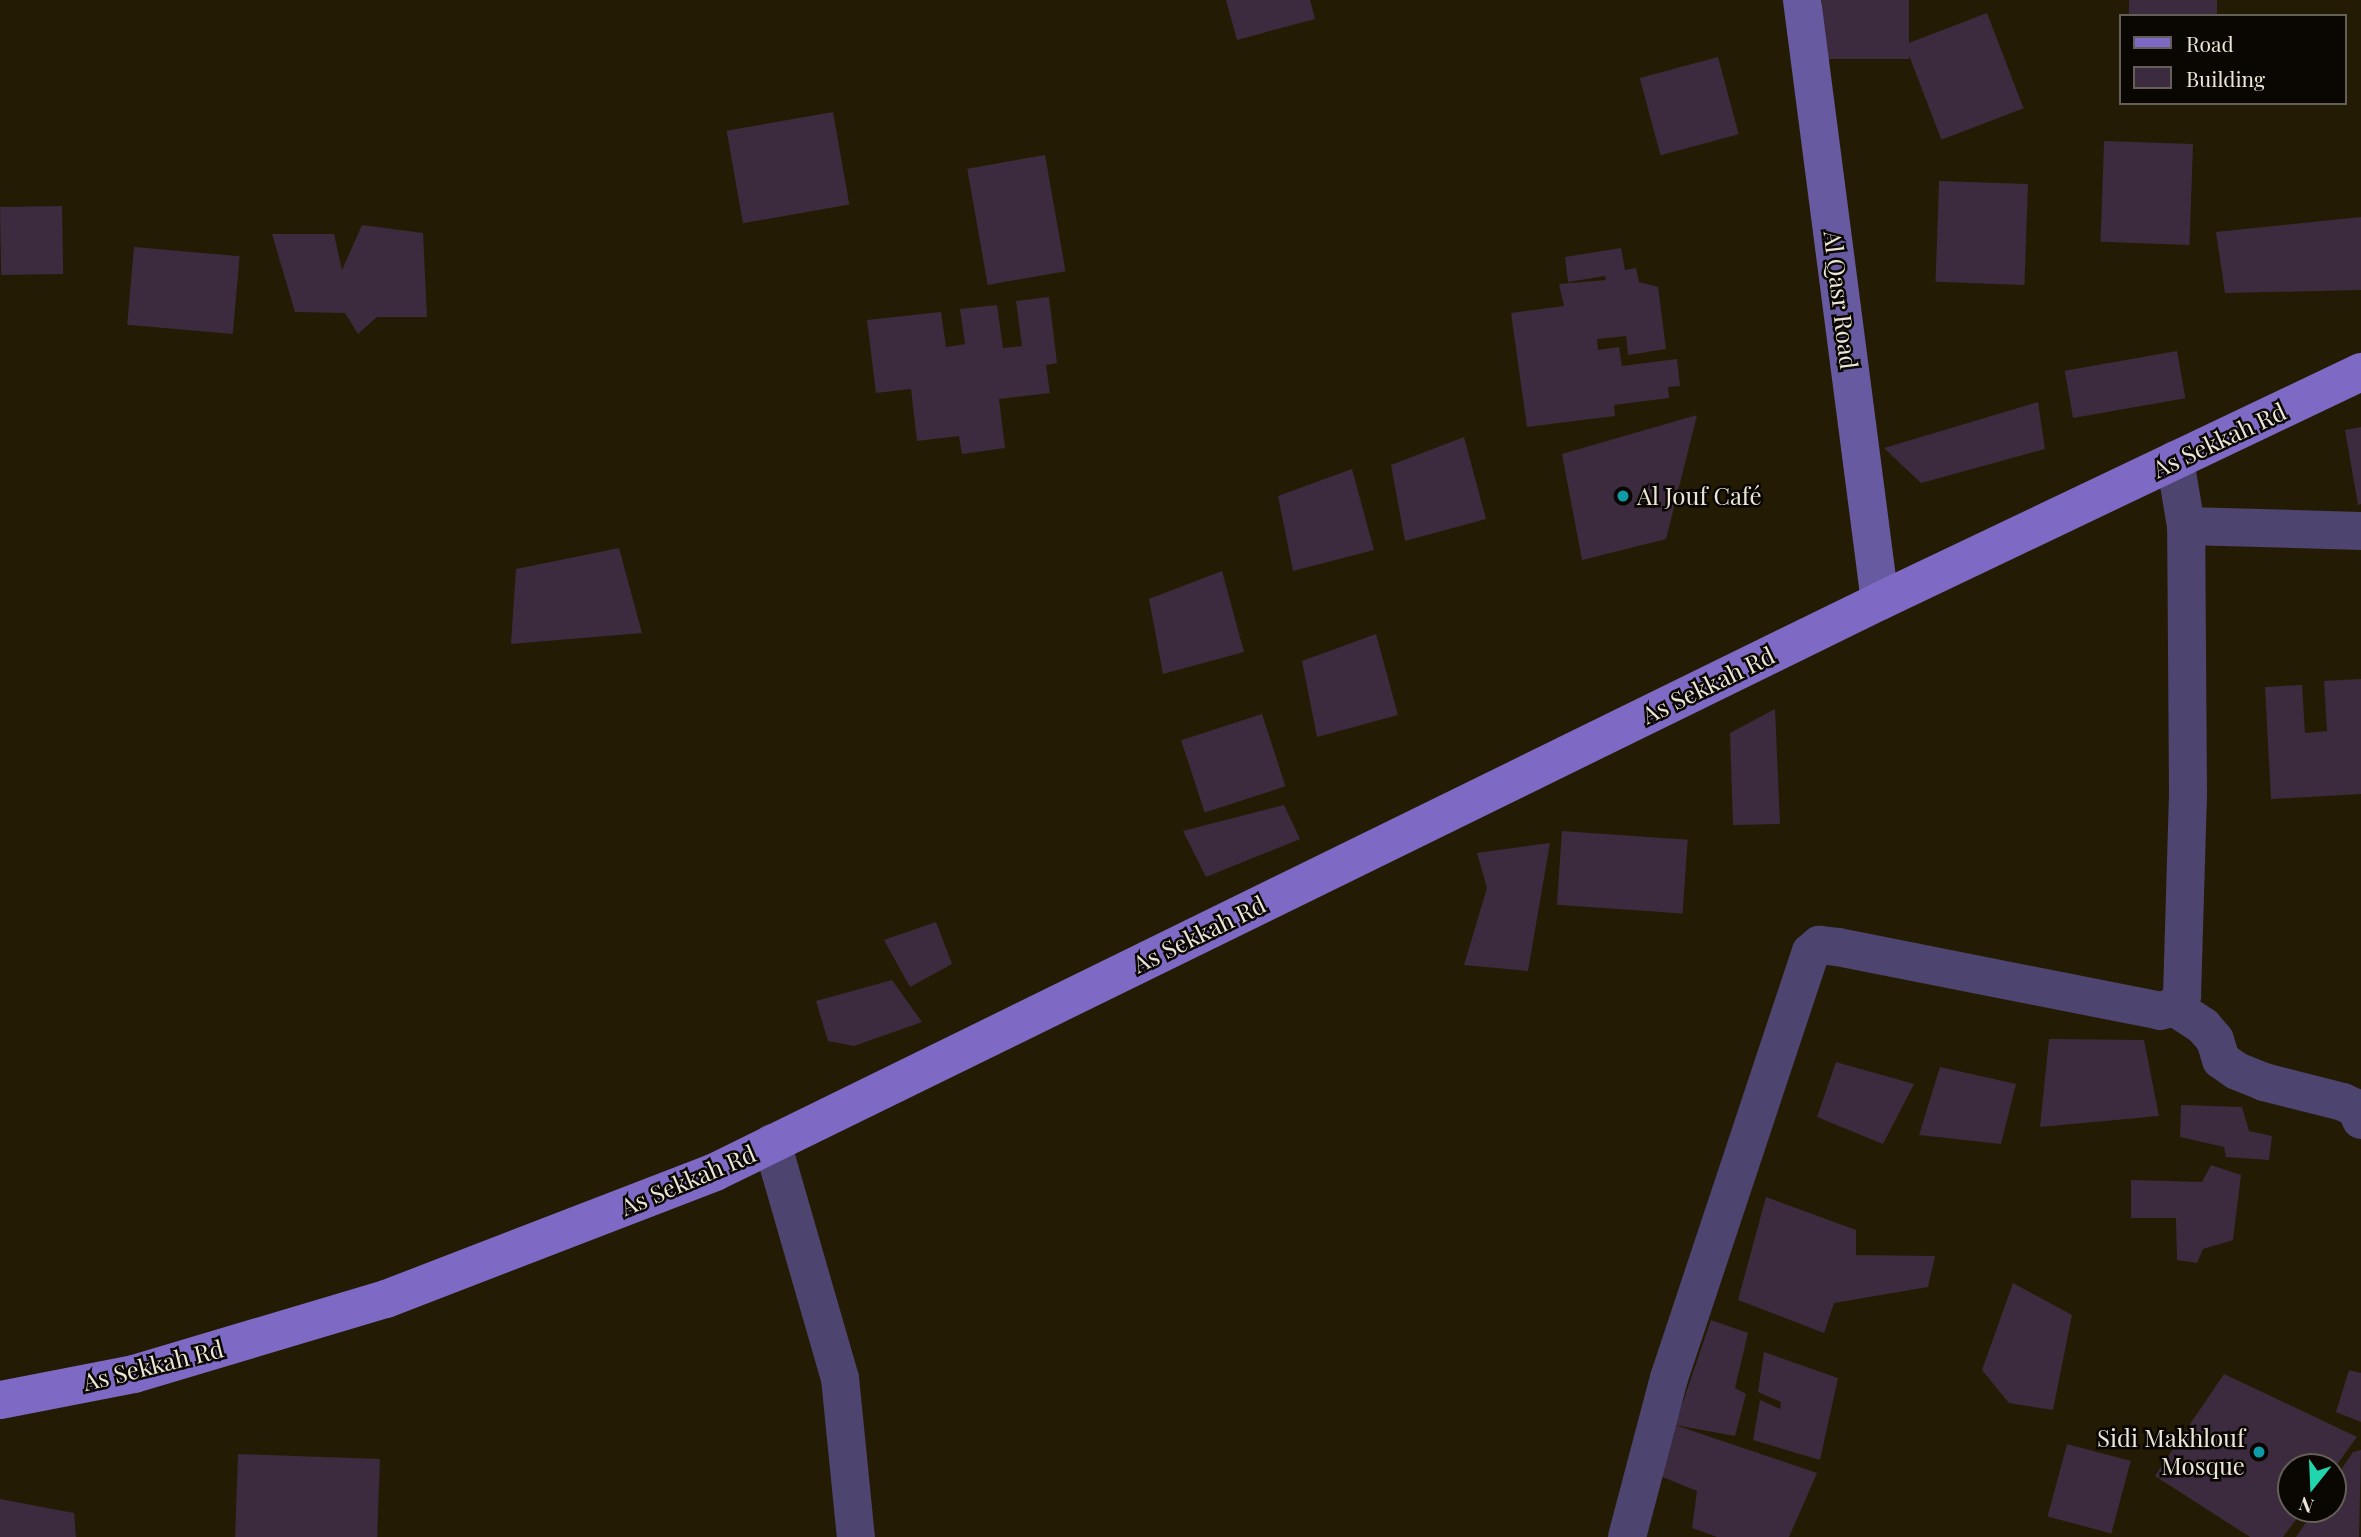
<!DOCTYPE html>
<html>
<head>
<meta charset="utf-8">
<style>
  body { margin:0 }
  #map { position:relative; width:2361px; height:1537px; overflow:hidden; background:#241b04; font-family:"Playfair Display",serif }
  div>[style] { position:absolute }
  .building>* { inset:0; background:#3c2b3e; transform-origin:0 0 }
  .street>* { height:38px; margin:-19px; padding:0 19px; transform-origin:19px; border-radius:19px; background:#4d4470 }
  .secondary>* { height:38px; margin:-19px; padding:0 19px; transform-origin:19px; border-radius:19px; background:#685aa0 }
  .primary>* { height:38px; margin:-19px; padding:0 19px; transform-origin:19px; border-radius:19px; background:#7e6ac5 }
  .dots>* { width:19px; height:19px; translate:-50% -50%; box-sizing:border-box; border:4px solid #0a0601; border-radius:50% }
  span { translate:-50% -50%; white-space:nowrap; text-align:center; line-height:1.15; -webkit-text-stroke:5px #0a0601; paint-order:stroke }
  .street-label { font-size:24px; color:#ebe5d7 }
  .poi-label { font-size:24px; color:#ebe5d7 }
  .left { translate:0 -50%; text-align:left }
  .right { translate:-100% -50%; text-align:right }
  .legend { position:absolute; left:2119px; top:14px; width:228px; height:91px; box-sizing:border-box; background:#0a0601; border:2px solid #645f57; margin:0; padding:9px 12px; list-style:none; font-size:21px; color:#ebe5d7 }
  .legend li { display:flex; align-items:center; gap:14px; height:35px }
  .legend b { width:35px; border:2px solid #645f57 }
  .north { position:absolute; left:2277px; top:1453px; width:70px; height:70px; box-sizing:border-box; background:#0a0601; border:2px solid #645f57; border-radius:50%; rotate:198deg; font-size:19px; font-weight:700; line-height:28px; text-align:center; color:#ebe5d7 }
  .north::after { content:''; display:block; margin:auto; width:24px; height:32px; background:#21d5af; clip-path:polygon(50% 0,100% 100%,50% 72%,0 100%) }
</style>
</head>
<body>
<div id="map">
  <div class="building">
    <div style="clip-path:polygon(1226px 0,1310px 0,1315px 19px,1237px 40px)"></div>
    <div style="left:1822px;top:0;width:87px;height:59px"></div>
    <div style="left:2129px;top:0;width:88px;height:16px"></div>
    <div style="left:1987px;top:13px;width:102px;height:88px;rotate:69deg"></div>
    <div style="left:1718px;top:57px;width:80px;height:81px;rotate:75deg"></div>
    <div style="left:833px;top:112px;width:94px;height:108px;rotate:80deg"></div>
    <div style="left:2193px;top:144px;width:101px;height:89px;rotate:92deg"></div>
    <div style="left:1045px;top:155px;width:118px;height:79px;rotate:80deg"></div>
    <div style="left:2028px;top:184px;width:101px;height:89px;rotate:92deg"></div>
    <div style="left:62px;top:206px;width:68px;height:62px;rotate:89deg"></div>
    <div style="clip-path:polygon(2361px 217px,2361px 290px,2225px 293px,2216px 232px)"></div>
    <div style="clip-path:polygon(362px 225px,423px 233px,427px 317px,377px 317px,358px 334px,345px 313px,295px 312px,272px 234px,334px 234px,342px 270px)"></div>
    <div style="left:134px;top:247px;width:106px;height:78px;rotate:5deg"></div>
    <div style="clip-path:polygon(1621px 248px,1625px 270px,1636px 268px,1639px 282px,1658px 287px,1666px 349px,1628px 355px,1626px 336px,1597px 339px,1598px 350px,1619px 347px,1622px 366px,1677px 359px,1680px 386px,1668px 387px,1669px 398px,1614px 405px,1615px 416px,1527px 427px,1511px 313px,1564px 306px,1559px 284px,1606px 280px,1605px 276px,1568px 282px,1565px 257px)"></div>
    <div style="clip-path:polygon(1049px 297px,1057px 363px,1046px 365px,1050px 393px,999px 399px,1005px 448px,962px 454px,959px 436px,917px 441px,911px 389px,876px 393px,867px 320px,941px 312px,946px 347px,965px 344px,960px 309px,997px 305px,1003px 348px,1022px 346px,1016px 301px)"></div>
    <div style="left:2177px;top:351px;width:48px;height:114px;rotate:80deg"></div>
    <div style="clip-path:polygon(2038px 402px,2045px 449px,1921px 483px,1884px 448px)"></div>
    <div style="clip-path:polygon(1697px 415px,1666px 539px,1582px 560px,1562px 454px)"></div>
    <div style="clip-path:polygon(2361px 427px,2361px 504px,2358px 505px,2345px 430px)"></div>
    <div style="clip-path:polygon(1464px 437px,1486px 519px,1405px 541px,1391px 465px)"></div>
    <div style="clip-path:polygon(1352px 469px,1374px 550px,1293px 571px,1278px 496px)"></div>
    <div style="clip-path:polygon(619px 548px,642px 633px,511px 644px,516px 569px)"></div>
    <div style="clip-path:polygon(1222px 571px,1244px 652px,1163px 674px,1149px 599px)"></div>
    <div style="clip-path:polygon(1376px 634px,1398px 715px,1317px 737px,1302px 661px)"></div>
    <div style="clip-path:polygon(2361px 679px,2361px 794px,2271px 799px,2265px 687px,2302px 685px,2305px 733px,2327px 731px,2324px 681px)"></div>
    <div style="clip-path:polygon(1775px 709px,1780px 824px,1733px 825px,1730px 733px)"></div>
    <div style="left:1262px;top:714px;width:76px;height:85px;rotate:72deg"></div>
    <div style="clip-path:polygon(1284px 805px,1300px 839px,1206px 877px,1183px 831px)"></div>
    <div style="left:1562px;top:831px;width:126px;height:74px;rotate:4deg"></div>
    <div style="clip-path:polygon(1550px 843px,1528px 971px,1464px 965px,1487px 888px,1477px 853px)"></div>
    <div style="clip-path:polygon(936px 922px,952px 964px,910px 987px,884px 940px)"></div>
    <div style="clip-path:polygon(892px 980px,922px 1022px,854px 1046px,828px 1041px,816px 1001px)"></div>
    <div style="clip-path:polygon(2049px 1039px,2144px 1040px,2159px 1116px,2040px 1127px)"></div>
    <div style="clip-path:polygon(1836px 1062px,1914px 1084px,1883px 1144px,1817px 1117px)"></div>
    <div style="clip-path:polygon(1940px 1067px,2016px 1084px,2001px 1144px,1919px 1135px)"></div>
    <div style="clip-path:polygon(2181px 1105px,2242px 1107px,2249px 1131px,2272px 1136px,2269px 1160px,2226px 1157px,2224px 1147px,2180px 1137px)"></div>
    <div style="clip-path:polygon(2211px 1165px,2241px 1175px,2233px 1240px,2203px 1249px,2197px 1263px,2177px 1260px,2176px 1218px,2131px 1218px,2131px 1180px,2202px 1182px)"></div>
    <div style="clip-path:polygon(1766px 1197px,1856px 1230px,1856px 1255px,1935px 1256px,1928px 1287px,1834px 1303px,1824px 1333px,1738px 1300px)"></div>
    <div style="clip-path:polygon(2013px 1283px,2072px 1315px,2053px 1410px,2009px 1403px,1982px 1370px)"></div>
    <div style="clip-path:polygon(1711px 1320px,1748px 1333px,1735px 1388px,1746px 1394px,1735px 1436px,1675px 1425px)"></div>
    <div style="clip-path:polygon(1764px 1352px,1838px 1378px,1820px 1460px,1753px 1440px,1760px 1400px,1780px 1409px,1781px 1402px,1758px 1392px)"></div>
    <div style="clip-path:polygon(2349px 1370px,2361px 1373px,2361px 1422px,2336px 1412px)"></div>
    <div style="clip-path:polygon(2224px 1374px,2357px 1437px,2333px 1470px,2333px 1467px,2291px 1467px,2291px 1509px,2304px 1509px,2283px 1537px,2250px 1537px,2155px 1476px)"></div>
    <div style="clip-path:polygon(1675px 1425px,1817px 1473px,1789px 1537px,1717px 1537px,1692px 1528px,1697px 1491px,1660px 1476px)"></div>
    <div style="left:2067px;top:1444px;width:66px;height:75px;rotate:15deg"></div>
    <div style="clip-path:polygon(2361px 1450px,2359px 1537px,2296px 1537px,2315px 1509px,2333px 1509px,2333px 1482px,2353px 1452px)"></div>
    <div style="left:238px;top:1454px;width:142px;height:83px;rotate:2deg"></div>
    <div style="clip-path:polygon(0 1499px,74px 1513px,76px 1537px,0 1537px)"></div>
  </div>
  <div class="street">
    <div style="left:2186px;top:526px;width:175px;rotate:1.6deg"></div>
    <div style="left:2174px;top:1007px;width:35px;rotate:33deg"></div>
    <div style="left:2203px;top:1026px;width:18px;rotate:49deg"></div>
    <div style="left:2215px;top:1040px;width:21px;rotate:73deg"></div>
    <div style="left:2221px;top:1060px;width:19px;rotate:35deg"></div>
    <div style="left:2237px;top:1071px;width:29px;rotate:22deg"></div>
    <div style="left:2264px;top:1082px;width:81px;rotate:14.2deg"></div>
    <div style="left:2343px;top:1102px;width:14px;rotate:25deg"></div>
    <div style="left:2356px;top:1108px;width:13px;rotate:67deg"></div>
    <div style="left:772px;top:1143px;width:245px;rotate:73.9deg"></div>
    <div style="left:840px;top:1378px;width:160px;rotate:84.3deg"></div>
    <div style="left:1627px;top:1537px;width:164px;rotate:-75.2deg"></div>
    <div style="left:1669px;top:1378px;width:449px;rotate:-71.6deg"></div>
    <div style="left:1811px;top:952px;width:11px;rotate:-41deg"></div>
    <div style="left:1819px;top:945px;width:19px;rotate:6deg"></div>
    <div style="left:1838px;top:947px;width:328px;rotate:11.2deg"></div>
    <div style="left:2160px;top:1011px;width:15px;rotate:-16deg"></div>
    <div style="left:2174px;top:1007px;width:14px;rotate:-54deg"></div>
    <div style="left:2182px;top:996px;width:203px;rotate:-88.3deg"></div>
    <div style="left:2188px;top:793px;width:267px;rotate:-90.4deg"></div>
    <div style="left:2186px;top:526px;width:67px;rotate:-99.5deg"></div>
  </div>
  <div class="secondary">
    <div style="left:1802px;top:0;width:606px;rotate:82.61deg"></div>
  </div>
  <div class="primary">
    <div style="left:0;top:1400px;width:136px;rotate:-11deg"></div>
    <div style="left:134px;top:1374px;width:263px;rotate:-16.6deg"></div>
    <div style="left:386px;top:1299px;width:353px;rotate:-21.1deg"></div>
    <div style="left:715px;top:1172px;width:1297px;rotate:-26.11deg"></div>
    <div style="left:1880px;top:601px;width:533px;rotate:-25.46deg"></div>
  </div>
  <div class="dots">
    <div style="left:1623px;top:496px;background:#0f9aa8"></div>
    <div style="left:2259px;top:1452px;background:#0f9aa8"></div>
  </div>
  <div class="street-label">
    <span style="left:1841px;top:300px;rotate:83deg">Al Qasr Road</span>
    <span style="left:2219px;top:440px;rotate:-25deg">As Sekkah Rd</span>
    <span style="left:1708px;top:685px;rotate:-26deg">As Sekkah Rd</span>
    <span style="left:1199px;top:934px;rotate:-26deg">As Sekkah Rd</span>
    <span style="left:688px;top:1180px;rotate:-23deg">As Sekkah Rd</span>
    <span style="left:153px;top:1365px;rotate:-14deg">As Sekkah Rd</span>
  </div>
  <div class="poi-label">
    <span class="left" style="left:1637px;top:496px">Al Jouf Café</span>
    <span class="right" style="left:2245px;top:1452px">Sidi Makhlouf<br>Mosque</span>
  </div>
  <ul class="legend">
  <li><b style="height:9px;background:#7e6ac5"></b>Road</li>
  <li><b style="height:19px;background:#3c2b3e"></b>Building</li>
  </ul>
  <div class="north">N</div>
</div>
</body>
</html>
